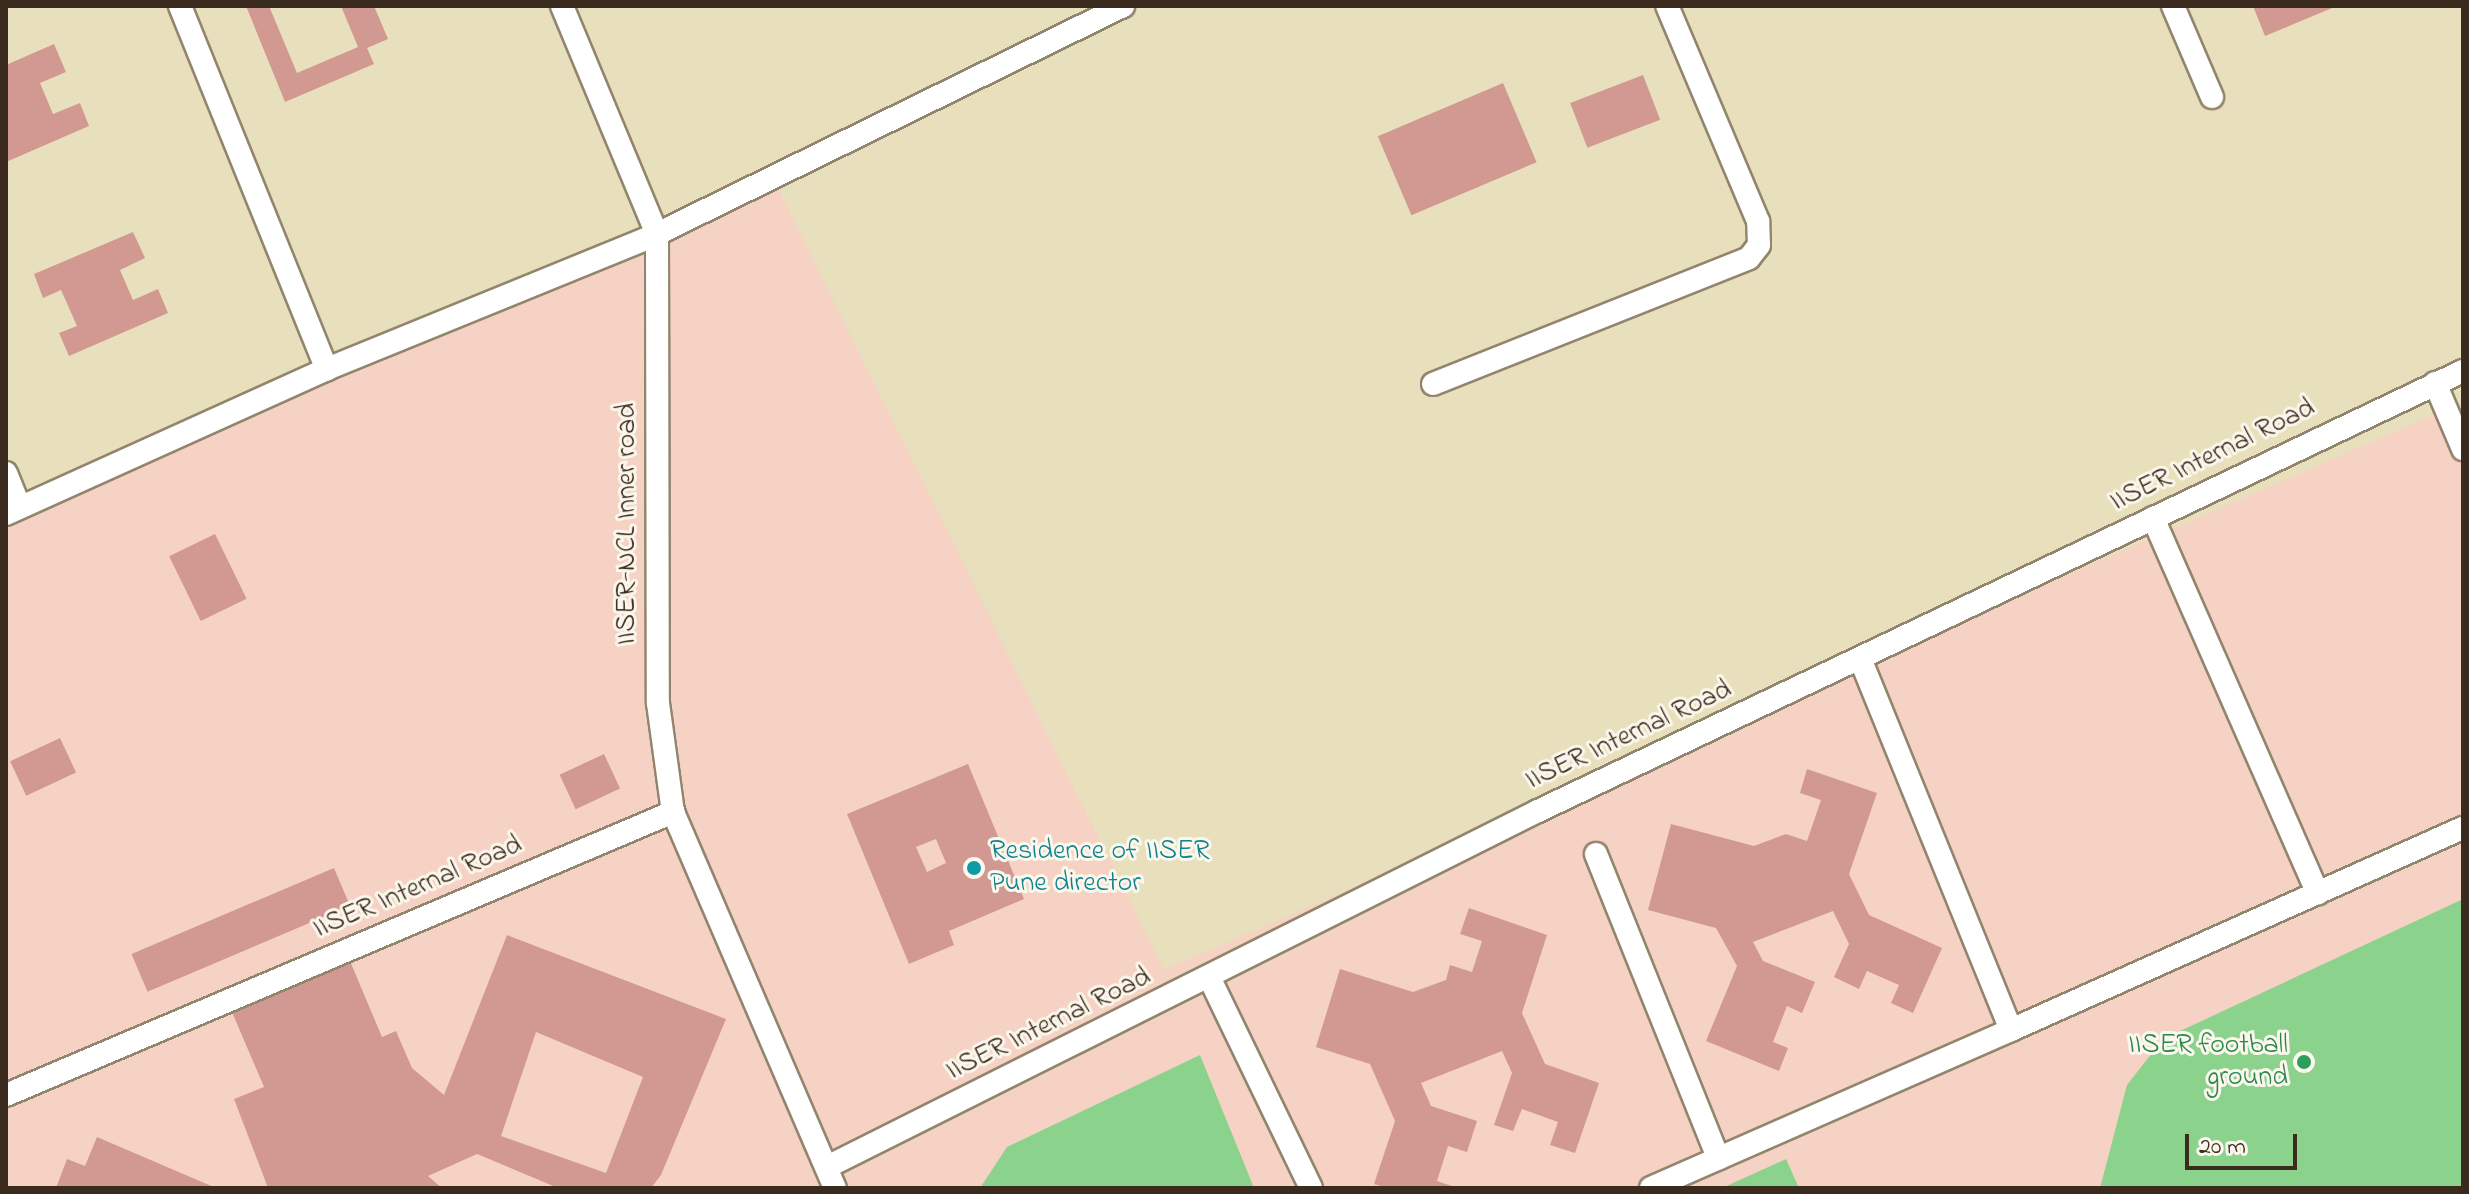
<!DOCTYPE html>
<html>
<head>
<meta charset="utf-8">
<style>
  body { margin:0 }
  #map { position:relative; width:2469px; height:1194px; overflow:hidden; background:#e8e0bc; font-family:"Indie Flower",sans-serif }
  div>[style] { position:absolute }
  .built>* { inset:0; background:#f6d2c5 }
  .green>* { inset:0; background:#8bd28d }
  .building>* { inset:0; background:#d19992; transform-origin:0 0 }
  .roads { filter:drop-shadow(2px 0 #92856d) drop-shadow(-2px 0 #92856d) drop-shadow(0 2px #92856d) drop-shadow(0 -2px #92856d) }
  .lane>* { height:22px; margin:-11px; padding:0 11px; transform-origin:11px; border-radius:11px; background:#fff }
  .dots>* { width:22px; height:22px; translate:-50% -50%; box-sizing:border-box; border:4px solid #fbf7ec; border-radius:50% }
  span { translate:-50% -50%; white-space:nowrap; text-align:center; line-height:1.15; -webkit-text-stroke:6px #fbf7ec; paint-order:stroke }
  .street-label { font-size:28px; color:#3b2a1e }
  .culture-label { font-size:28px; color:#0d838f }
  .left { translate:0 -50%; text-align:left }
  .leisure-label { font-size:28px; color:#27864d }
  .right { translate:-100% -50%; text-align:right }
  .frame { position:absolute; inset:0; border:8px solid #3b2a1e; pointer-events:none }
  .scale { position:absolute; left:2185px; top:1134px; width:112px; height:36px; box-sizing:border-box; border:4px solid #3b2a1e; border-top:0; padding-left:10px; font-size:24px; line-height:28px; white-space:nowrap; color:#3b2a1e; -webkit-text-stroke:6px #fbf7ec; paint-order:stroke }
</style>
</head>
<body>
<div id="map">
  <div class="built">
    <div style="clip-path:polygon(777px 186px,1164px 970px,2463px 402px,2463px 1188px,6px 1188px,6px 512px)"></div>
  </div>
  <div class="green">
    <div style="clip-path:polygon(2463px 899px,2463px 1188px,2100px 1188px,2127px 1085px,2163px 1039px)"></div>
    <div style="clip-path:polygon(1200px 1055px,1254px 1188px,980px 1188px,1007px 1147px)"></div>
    <div style="clip-path:polygon(1786px 1159px,1799px 1188px,1722px 1188px)"></div>
  </div>
  <div class="building">
    <div style="clip-path:polygon(246px 6px,269px 6px,297px 73px,358px 47px,341px 6px,374px 6px,388px 39px,367px 48px,374px 64px,285px 102px)"></div>
    <div style="clip-path:polygon(2253px 6px,2337px 6px,2265px 36px)"></div>
    <div style="clip-path:polygon(54px 44px,66px 72px,40px 83px,53px 114px,80px 103px,89px 126px,6px 162px,6px 65px)"></div>
    <div style="left:1643px;top:75px;width:48px;height:78px;rotate:69deg"></div>
    <div style="left:1503px;top:83px;width:86px;height:136px;rotate:67deg"></div>
    <div style="clip-path:polygon(133px 232px,145px 258px,120px 270px,133px 300px,158px 289px,168px 313px,69px 356px,59px 333px,77px 326px,61px 290px,43px 298px,34px 274px)"></div>
    <div style="left:215px;top:534px;width:72px;height:51px;rotate:64deg"></div>
    <div style="left:60px;top:738px;width:38px;height:55px;rotate:65deg"></div>
    <div style="left:604px;top:754px;width:38px;height:49px;rotate:65deg"></div>
    <div style="clip-path:polygon(evenodd,968px 764px,1024px 899px,949px 931px,954px 945px,909px 964px,847px 814px,968px 764px,936px 839px,946px 863px,927px 872px,916px 847px,936px 839px)"></div>
    <div style="clip-path:polygon(1807px 769px,1877px 793px,1849px 874px,1869px 915px,1942px 948px,1913px 1013px,1891px 1003px,1899px 985px,1867px 971px,1859px 989px,1834px 977px,1849px 944px,1833px 911px,1753px 942px,1763px 961px,1815px 982px,1802px 1013px,1787px 1006px,1773px 1042px,1788px 1048px,1779px 1071px,1706px 1041px,1737px 966px,1716px 928px,1648px 910px,1671px 824px,1754px 846px,1786px 834px,1807px 841px,1821px 800px,1800px 793px)"></div>
    <div style="left:334px;top:868px;width:41px;height:220px;rotate:67deg"></div>
    <div style="clip-path:polygon(1469px 908px,1547px 935px,1522px 1013px,1545px 1064px,1599px 1083px,1575px 1153px,1550px 1145px,1558px 1122px,1522px 1109px,1513px 1131px,1494px 1125px,1512px 1073px,1502px 1051px,1421px 1083px,1431px 1106px,1477px 1121px,1467px 1152px,1448px 1146px,1437px 1181px,1458px 1188px,1387px 1188px,1374px 1184px,1395px 1121px,1370px 1064px,1316px 1047px,1340px 969px,1413px 992px,1446px 980px,1450px 965px,1472px 972px,1482px 941px,1460px 934px)"></div>
    <div style="clip-path:polygon(evenodd,507px 935px,726px 1019px,661px 1175px,651px 1188px,558px 1188px,477px 1154px,428px 1176px,442px 1188px,268px 1188px,234px 1099px,264px 1087px,232px 1012px,350px 961px,382px 1037px,396px 1031px,412px 1068px,444px 1095px,507px 935px,536px 1032px,643px 1077px,606px 1173px,501px 1136px,536px 1032px)"></div>
    <div style="clip-path:polygon(97px 1137px,216px 1188px,56px 1188px,67px 1159px,85px 1166px)"></div>
  </div>
  <div class="roads">
    <div class="lane">
      <div style="left:180px;top:6px;width:392px;rotate:68deg"></div>
      <div style="left:562px;top:6px;width:247px;rotate:67.4deg"></div>
      <div style="left:657px;top:234px;width:469px;rotate:89.9deg"></div>
      <div style="left:658px;top:703px;width:110px;rotate:82.2deg"></div>
      <div style="left:673px;top:812px;width:409px;rotate:66.7deg"></div>
      <div style="left:2173px;top:6px;width:99px;rotate:66.8deg"></div>
      <div style="left:2435px;top:383px;width:72px;rotate:67deg"></div>
      <div style="left:1433px;top:384px;width:340px;rotate:-21.7deg"></div>
      <div style="left:1749px;top:258px;width:16px;rotate:-52deg"></div>
      <div style="left:1759px;top:245px;width:24px;rotate:-92deg"></div>
      <div style="left:1758px;top:221px;width:233px;rotate:-112.9deg"></div>
      <div style="left:6px;top:473px;width:37px;rotate:68deg"></div>
      <div style="left:6px;top:514px;width:352px;rotate:-24.3deg"></div>
      <div style="left:327px;top:369px;width:357px;rotate:-22.2deg"></div>
      <div style="left:657px;top:234px;width:519px;rotate:-26.07deg"></div>
      <div style="left:2153px;top:518px;width:410px;rotate:66.3deg"></div>
      <div style="left:1596px;top:854px;width:328px;rotate:68.1deg"></div>
      <div style="left:1210px;top:979px;width:232px;rotate:64.2deg"></div>
      <div style="left:2011px;top:1030px;width:495px;rotate:-24.1deg"></div>
      <div style="left:6px;top:1095px;width:725px;rotate:-22.99deg"></div>
      <div style="left:827px;top:1167px;width:795px;rotate:-26.6deg"></div>
      <div style="left:1538px;top:811px;width:1024px;rotate:-25.44deg"></div>
      <div style="left:1651px;top:1188px;width:393px;rotate:-23.7deg"></div>
      <div style="left:2011px;top:1030px;width:398px;rotate:-112.1deg"></div>
    </div>
  </div>
  <div class="dots">
    <div style="left:974px;top:868px;background:#0f9aa8"></div>
    <div style="left:2304px;top:1062px;background:#2e9e5b"></div>
  </div>
  <div class="street-label">
    <span style="left:2213px;top:456px;rotate:-26deg">IISER Internal Road</span>
    <span style="left:628px;top:524px;rotate:-90deg">IISER-NCL Inner road</span>
    <span style="left:1629px;top:736px;rotate:-25deg">IISER Internal Road</span>
    <span style="left:418px;top:888px;rotate:-23deg">IISER Internal Road</span>
    <span style="left:1049px;top:1025px;rotate:-26deg">IISER Internal Road</span>
  </div>
  <div class="culture-label">
    <span class="left" style="left:990px;top:868px">Residence of IISER<br>Pune director</span>
  </div>
  <div class="leisure-label">
    <span class="right" style="left:2288px;top:1062px">IISER football<br>ground</span>
  </div>
  <div class="frame"></div>
  <div class="scale">20 m</div>
</div>
</body>
</html>
